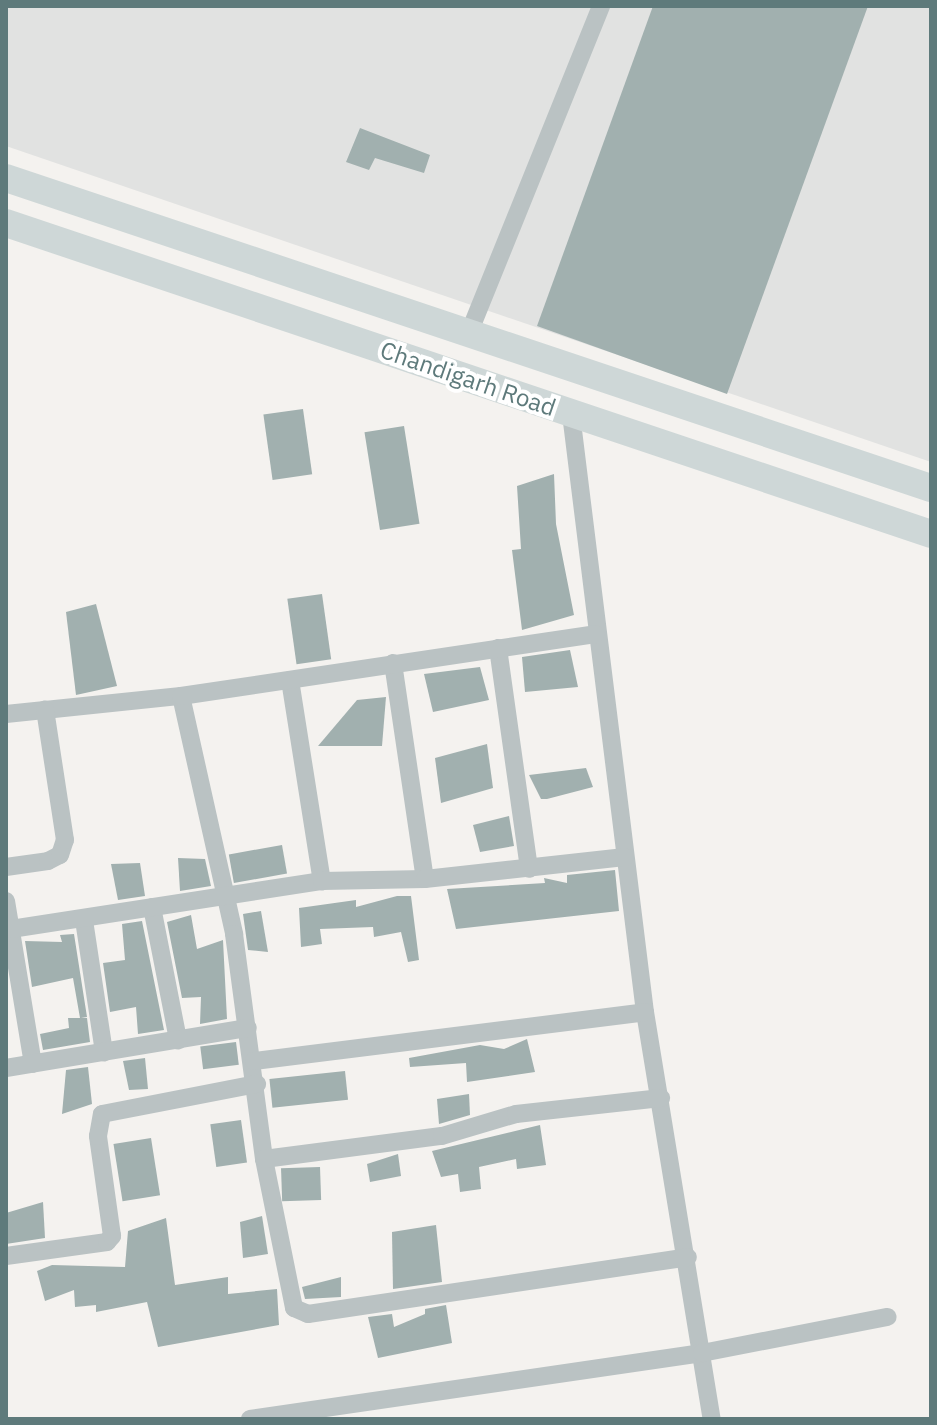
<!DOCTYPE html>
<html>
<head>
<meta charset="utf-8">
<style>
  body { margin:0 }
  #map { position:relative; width:937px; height:1425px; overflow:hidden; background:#f4f2ef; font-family:"IBM Plex Sans",sans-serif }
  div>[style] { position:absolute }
  .built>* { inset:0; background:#e1e2e1 }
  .building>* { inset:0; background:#a1b0af; transform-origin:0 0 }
  .minor>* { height:18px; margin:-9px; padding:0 9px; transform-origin:9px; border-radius:9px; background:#bac2c3 }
  .primary>* { height:28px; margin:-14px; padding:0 14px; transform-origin:14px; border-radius:14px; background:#ced7d7 }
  span { translate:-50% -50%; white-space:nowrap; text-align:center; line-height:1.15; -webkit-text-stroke:8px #fff; paint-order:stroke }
  .street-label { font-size:24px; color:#5e7a7b }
  .frame { position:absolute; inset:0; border:8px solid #5e7a7b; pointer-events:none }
</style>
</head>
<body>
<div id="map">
  <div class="built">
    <div style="clip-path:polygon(6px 6px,931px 6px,931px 462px,6px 146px)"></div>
  </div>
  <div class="building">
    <div style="clip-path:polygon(653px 6px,868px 6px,727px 394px,537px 326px)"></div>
    <div style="clip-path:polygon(360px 128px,430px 155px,424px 173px,375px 158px,369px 170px,346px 162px)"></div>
    <div style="left:303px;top:409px;width:66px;height:40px;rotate:82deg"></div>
    <div style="left:404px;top:426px;width:99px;height:40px;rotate:81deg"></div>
    <div style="clip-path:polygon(554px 474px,556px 524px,574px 615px,522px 630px,512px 550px,521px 549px,517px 486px)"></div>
    <div style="left:322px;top:594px;width:66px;height:35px;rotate:82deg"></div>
    <div style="clip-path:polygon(96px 604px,117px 686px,76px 695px,66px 612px)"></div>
    <div style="clip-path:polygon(570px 650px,578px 687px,525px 692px,522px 657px)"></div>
    <div style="clip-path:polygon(480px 667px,489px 700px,433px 712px,424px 674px)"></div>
    <div style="clip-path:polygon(386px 697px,382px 746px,318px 746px,357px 700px)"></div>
    <div style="clip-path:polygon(487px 744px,493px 788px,441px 803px,435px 758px)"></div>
    <div style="clip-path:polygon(586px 768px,593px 787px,547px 799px,541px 799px,529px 775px)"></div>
    <div style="clip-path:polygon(509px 816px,514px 846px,480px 852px,473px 825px)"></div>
    <div style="left:282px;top:845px;width:29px;height:54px;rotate:80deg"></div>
    <div style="clip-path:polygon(178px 858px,205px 859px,211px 886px,180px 891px)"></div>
    <div style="clip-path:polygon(140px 863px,145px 896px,118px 900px,111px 864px)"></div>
    <div style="clip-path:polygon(615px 870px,619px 911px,456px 929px,447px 889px,545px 883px,544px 878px,567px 883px,567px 875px)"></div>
    <div style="clip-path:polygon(397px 896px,411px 896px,419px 960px,408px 962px,401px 932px,374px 937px,373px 927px,320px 929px,322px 944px,301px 947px,299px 908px,356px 900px,356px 907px)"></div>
    <div style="clip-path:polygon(261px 911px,268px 952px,248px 950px,243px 914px)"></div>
    <div style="clip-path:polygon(191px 915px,197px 949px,223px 940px,227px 1019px,200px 1024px,201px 997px,182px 998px,167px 922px)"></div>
    <div style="clip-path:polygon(142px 921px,164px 1030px,138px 1034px,136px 1007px,110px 1012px,103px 963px,125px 960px,122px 924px)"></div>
    <div style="clip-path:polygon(74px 934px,87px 1017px,81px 1018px,87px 1018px,90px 1042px,43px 1050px,40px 1034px,69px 1028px,68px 1018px,80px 1018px,73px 978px,32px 987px,25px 941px,62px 942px,60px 935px)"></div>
    <div style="clip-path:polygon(527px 1039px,535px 1072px,467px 1082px,466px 1063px,410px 1067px,409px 1058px,480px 1045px,504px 1049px)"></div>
    <div style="left:236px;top:1042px;width:23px;height:36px;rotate:83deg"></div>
    <div style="clip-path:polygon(145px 1058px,148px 1089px,129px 1090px,123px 1061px)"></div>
    <div style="clip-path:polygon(88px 1067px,92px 1104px,62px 1114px,66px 1070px)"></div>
    <div style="left:345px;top:1071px;width:29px;height:76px;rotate:84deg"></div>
    <div style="clip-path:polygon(469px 1094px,470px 1115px,439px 1124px,437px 1099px)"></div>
    <div style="left:241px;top:1120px;width:43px;height:31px;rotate:82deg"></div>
    <div style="clip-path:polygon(540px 1125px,546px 1165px,517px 1169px,516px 1159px,479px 1167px,481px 1189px,460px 1192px,458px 1174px,441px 1177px,432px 1151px)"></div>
    <div style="left:151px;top:1138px;width:58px;height:38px;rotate:81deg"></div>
    <div style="clip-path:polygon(398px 1154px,401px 1176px,370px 1182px,367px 1164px)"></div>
    <div style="left:320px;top:1167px;width:33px;height:39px;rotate:88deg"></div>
    <div style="clip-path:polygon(43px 1202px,45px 1238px,6px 1244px,6px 1213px)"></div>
    <div style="clip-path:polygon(262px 1216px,268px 1254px,243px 1258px,240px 1222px)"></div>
    <div style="clip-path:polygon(166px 1218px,175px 1285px,228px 1277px,228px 1294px,277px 1289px,279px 1325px,158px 1347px,147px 1302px,96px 1312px,96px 1305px,75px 1307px,74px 1290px,45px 1301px,37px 1271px,52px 1265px,125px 1267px,128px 1231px)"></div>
    <div style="clip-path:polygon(436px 1225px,442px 1282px,393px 1289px,392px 1232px)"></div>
    <div style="clip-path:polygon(341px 1277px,341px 1297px,305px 1299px,302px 1287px)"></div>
    <div style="clip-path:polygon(446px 1305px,452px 1343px,378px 1358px,368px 1317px,392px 1314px,394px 1327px,425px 1314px,425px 1309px)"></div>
  </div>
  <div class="minor">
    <div style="left:469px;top:333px;width:353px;rotate:-68deg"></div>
    <div style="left:571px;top:414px;width:603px;rotate:82.95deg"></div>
    <div style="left:645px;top:1012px;width:412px;rotate:80.7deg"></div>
    <div style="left:498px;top:648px;width:223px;rotate:82deg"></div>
    <div style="left:393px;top:663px;width:218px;rotate:81.6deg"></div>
    <div style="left:290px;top:680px;width:204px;rotate:81deg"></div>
    <div style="left:181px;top:696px;width:244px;rotate:77.4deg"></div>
    <div style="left:234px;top:934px;width:227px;rotate:82.4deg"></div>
    <div style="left:264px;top:1159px;width:152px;rotate:78.6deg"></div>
    <div style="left:294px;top:1308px;width:15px;rotate:23deg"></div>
    <div style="left:308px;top:1314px;width:384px;rotate:-8.5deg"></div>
    <div style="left:6px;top:714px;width:176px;rotate:-5.9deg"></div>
    <div style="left:181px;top:696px;width:419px;rotate:-8.5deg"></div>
    <div style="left:6px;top:867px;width:42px;rotate:-8.1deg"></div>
    <div style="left:48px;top:861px;width:13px;rotate:-27deg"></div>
    <div style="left:60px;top:855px;width:16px;rotate:-72deg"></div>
    <div style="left:65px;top:840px;width:132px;rotate:-98.7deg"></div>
    <div style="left:6px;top:901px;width:165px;rotate:80.6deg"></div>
    <div style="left:152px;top:907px;width:136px;rotate:78.9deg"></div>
    <div style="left:84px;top:920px;width:134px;rotate:81.4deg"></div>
    <div style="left:11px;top:929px;width:315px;rotate:-8.8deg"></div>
    <div style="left:322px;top:881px;width:103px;rotate:-1.1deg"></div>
    <div style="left:425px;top:879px;width:201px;rotate:-6.3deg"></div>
    <div style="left:254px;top:1061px;width:394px;rotate:-7.1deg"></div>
    <div style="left:6px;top:1068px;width:245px;rotate:-9.4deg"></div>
    <div style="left:264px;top:1159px;width:179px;rotate:-7.4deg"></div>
    <div style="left:442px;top:1136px;width:77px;rotate:-16.6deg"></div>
    <div style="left:516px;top:1114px;width:146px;rotate:-6.3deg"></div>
    <div style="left:6px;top:1256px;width:102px;rotate:-7.9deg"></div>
    <div style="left:107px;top:1242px;width:8px;rotate:-50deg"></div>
    <div style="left:112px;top:1236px;width:101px;rotate:-98deg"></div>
    <div style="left:98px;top:1136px;width:22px;rotate:-80deg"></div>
    <div style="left:102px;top:1114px;width:158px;rotate:-11deg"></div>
    <div style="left:250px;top:1419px;width:457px;rotate:-8.3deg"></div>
    <div style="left:702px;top:1353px;width:189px;rotate:-11deg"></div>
  </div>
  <div class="primary">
    <div style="left:6px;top:178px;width:976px;rotate:18.53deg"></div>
    <div style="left:6px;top:223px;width:976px;rotate:18.58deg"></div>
  </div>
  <div class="street-label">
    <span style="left:468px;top:379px;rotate:19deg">Chandigarh Road</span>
  </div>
  <div class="frame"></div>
</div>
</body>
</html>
